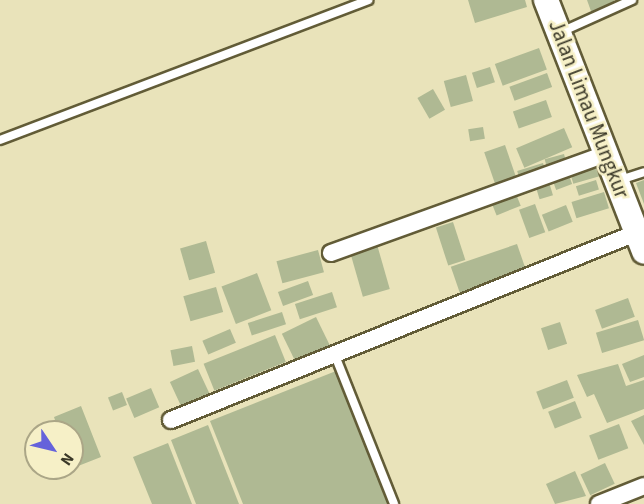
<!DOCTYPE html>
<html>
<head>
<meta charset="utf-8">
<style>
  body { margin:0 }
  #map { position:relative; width:644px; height:504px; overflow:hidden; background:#e9e3ba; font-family:"Source Sans 3",sans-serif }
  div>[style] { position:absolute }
  .building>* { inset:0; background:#afb993; transform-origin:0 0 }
  .roads { filter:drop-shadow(2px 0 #625c37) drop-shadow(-2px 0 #625c37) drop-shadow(0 2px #625c37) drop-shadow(0 -2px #625c37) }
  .lane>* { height:8px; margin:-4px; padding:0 4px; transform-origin:4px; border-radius:4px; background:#fff }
  .street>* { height:16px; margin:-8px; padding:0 8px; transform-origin:8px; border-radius:8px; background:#fff }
  .secondary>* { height:24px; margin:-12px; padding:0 12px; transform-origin:12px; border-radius:12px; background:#fff }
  span { translate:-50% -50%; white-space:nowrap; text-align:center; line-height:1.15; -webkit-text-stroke:5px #f6f0c7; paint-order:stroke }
  .street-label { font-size:21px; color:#3a3828 }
  .north { position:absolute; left:24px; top:420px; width:60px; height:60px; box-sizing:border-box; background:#f6f0c7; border:2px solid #aba687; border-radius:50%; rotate:125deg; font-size:16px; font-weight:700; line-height:24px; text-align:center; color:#3a3828 }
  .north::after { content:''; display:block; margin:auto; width:21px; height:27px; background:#6562db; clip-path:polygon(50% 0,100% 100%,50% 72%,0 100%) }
</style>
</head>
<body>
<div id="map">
  <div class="building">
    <div style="clip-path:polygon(468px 0,525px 0,527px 7px,475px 23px)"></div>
    <div style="clip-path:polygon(587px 0,614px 0,616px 7px,592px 14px)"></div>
    <div style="left:539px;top:48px;width:23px;height:47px;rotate:70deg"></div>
    <div style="left:490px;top:67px;width:16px;height:19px;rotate:72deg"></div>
    <div style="left:547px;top:73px;width:15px;height:40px;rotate:70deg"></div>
    <div style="left:466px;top:75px;width:27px;height:23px;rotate:75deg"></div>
    <div style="left:433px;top:89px;width:24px;height:18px;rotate:60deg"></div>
    <div style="left:546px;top:100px;width:18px;height:35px;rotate:71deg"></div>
    <div style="left:483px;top:127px;width:12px;height:15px;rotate:81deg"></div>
    <div style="left:564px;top:128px;width:21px;height:52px;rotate:67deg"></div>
    <div style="left:505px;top:145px;width:37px;height:22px;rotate:71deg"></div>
    <div style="left:564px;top:154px;width:11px;height:20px;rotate:75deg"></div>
    <div style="left:598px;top:161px;width:15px;height:30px;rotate:74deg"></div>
    <div style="left:543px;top:163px;width:10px;height:27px;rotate:73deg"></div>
    <div style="left:567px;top:170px;width:15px;height:17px;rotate:70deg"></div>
    <div style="left:548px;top:179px;width:17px;height:14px;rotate:73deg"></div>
    <div style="left:596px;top:180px;width:10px;height:21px;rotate:73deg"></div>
    <div style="clip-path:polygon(644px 180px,644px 204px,636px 183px)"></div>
    <div style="left:514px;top:189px;width:18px;height:26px;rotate:68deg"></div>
    <div style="left:604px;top:192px;width:17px;height:34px;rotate:73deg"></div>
    <div style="left:535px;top:204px;width:30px;height:17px;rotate:70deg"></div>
    <div style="left:566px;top:205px;width:18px;height:26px;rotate:68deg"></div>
    <div style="left:453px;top:222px;width:40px;height:18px;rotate:72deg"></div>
    <div style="left:206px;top:241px;width:33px;height:27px;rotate:74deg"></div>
    <div style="left:376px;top:241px;width:50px;height:28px;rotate:74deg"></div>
    <div style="left:517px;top:244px;width:31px;height:70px;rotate:71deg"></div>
    <div style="left:318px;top:250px;width:23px;height:43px;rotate:75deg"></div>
    <div style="left:257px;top:273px;width:40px;height:38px;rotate:69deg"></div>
    <div style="left:308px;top:281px;width:15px;height:32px;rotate:70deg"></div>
    <div style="left:216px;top:287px;width:26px;height:34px;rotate:74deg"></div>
    <div style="left:332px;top:292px;width:16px;height:39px;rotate:72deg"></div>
    <div style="left:628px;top:298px;width:20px;height:35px;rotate:70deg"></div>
    <div style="left:282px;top:312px;width:13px;height:36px;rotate:72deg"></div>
    <div style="left:316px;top:317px;width:37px;height:38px;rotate:64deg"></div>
    <div style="left:638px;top:320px;width:21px;height:44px;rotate:73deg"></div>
    <div style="left:560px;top:322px;width:23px;height:20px;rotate:72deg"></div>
    <div style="left:230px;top:329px;width:15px;height:30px;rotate:67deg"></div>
    <div style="left:275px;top:335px;width:29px;height:77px;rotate:68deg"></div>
    <div style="left:192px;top:346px;width:16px;height:22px;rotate:79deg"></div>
    <div style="clip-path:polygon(644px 355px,644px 377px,630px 382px,622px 364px)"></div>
    <div style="clip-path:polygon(618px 364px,626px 386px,644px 380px,644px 409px,607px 423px,594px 394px,587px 397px,577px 375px)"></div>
    <div style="left:198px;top:369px;width:31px;height:31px;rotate:65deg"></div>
    <div style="clip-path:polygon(336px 371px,388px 504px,243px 504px,210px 421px)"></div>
    <div style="left:567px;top:380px;width:19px;height:33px;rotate:69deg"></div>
    <div style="left:151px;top:388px;width:21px;height:27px;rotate:67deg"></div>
    <div style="left:122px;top:392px;width:14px;height:15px;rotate:69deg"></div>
    <div style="left:575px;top:401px;width:18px;height:29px;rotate:68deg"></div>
    <div style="clip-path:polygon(81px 406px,101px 457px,73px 468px,72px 432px,59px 432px,54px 417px)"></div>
    <div style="clip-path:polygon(644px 415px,644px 445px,631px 421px)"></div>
    <div style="left:619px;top:424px;width:26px;height:32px;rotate:69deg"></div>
    <div style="clip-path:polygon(208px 425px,239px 504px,196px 504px,171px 440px)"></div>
    <div style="clip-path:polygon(168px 443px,192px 504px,152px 504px,133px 457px)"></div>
    <div style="left:605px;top:463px;width:23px;height:27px;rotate:65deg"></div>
    <div style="clip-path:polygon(575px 471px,586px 496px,555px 504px,546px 484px)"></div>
  </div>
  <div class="roads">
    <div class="lane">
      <div style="left:561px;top:32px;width:78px;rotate:-24.3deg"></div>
      <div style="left:0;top:140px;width:394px;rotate:-20.8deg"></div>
      <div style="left:620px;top:180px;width:25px;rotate:-18deg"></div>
      <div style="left:336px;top:358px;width:157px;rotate:68.3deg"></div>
    </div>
    <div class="street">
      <div style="left:331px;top:253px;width:292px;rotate:-19.8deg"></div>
      <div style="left:171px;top:420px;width:501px;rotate:-21.91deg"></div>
      <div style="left:599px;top:504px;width:48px;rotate:-21.8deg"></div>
    </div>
    <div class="secondary">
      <div style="left:546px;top:0;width:270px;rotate:68.7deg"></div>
    </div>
  </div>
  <div class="street-label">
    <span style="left:589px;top:109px;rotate:69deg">Jalan Limau Mungkur</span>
  </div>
  <div class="north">N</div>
</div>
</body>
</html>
